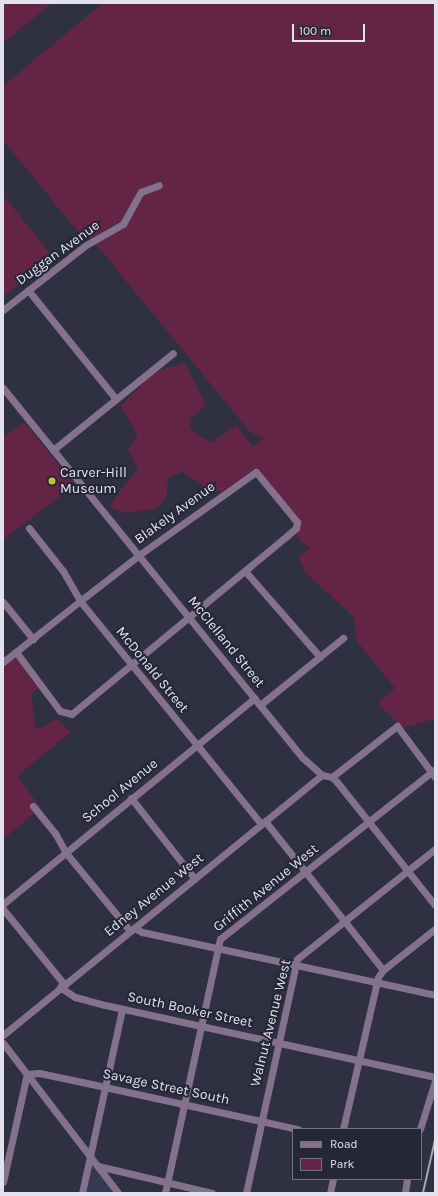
<!DOCTYPE html>
<html>
<head>
<meta charset="utf-8">
<style>
  body { margin:0 }
  #map { position:relative; width:438px; height:1196px; overflow:hidden; background:#2f3142; font-family:Karla,sans-serif }
  div>[style] { position:absolute }
  .built>* { inset:0; background:#373950 }
  .green>* { inset:0; background:#632446 }
  .minor>* { height:7px; margin:-3.5px; padding:0 3.5px; transform-origin:3.5px; border-radius:3.5px; background:#84718d }
  .rail>* { height:1.5px; margin:-0.75px; padding:0 0.75px; transform-origin:0.75px; border-radius:0.75px; background:#a5a7b4 }
  .dots>* { width:11px; height:11px; translate:-50% -50%; box-sizing:border-box; border:2px solid #252737; border-radius:50% }
  span { translate:-50% -50%; white-space:nowrap; text-align:center; line-height:1.15; -webkit-text-stroke:4px #252737; paint-order:stroke }
  .street-label { font-size:14px; color:#e1e2ee }
  .poi-label { font-size:14px; color:#e1e2ee }
  .left { translate:0 -50%; text-align:left }
  .frame { position:absolute; inset:0; border:4px solid #e1e2ee; pointer-events:none }
  .legend { position:absolute; left:292px; top:1128px; width:130px; height:52px; box-sizing:border-box; background:#252737; border:1px solid #707280; margin:0; padding:5px 7px; list-style:none; font-size:12px; color:#e1e2ee }
  .legend li { display:flex; align-items:center; gap:8px; height:20px }
  .legend b { width:20px; border:1px solid #707280 }
  .scale { position:absolute; left:292px; top:24px; width:73px; height:18px; box-sizing:border-box; border:2px solid #e1e2ee; border-top:0; padding-left:5px; font-size:12px; line-height:14px; white-space:nowrap; color:#e1e2ee; -webkit-text-stroke:3px #252737; paint-order:stroke }
</style>
</head>
<body>
<div id="map">
  <div class="built">
    <div style="clip-path:polygon(92px 1162px,115px 1193px,85px 1193px)"></div>
  </div>
  <div class="green">
    <div style="clip-path:polygon(3px 3px,52px 3px,3px 43px)"></div>
    <div style="clip-path:polygon(103px 3px,435px 3px,435px 719px,402px 728px,378px 703px,395px 688px,357px 641px,354px 617px,305px 572px,299px 556px,310px 548px,300px 540px,295px 532px,300px 524px,252px 471px,223px 491px,213px 492px,183px 472px,168px 477px,167px 496px,156px 509px,125px 513px,110px 507px,122px 488px,138px 470px,128px 449px,137px 435px,121px 406px,154px 372px,185px 363px,206px 405px,190px 419px,190px 428px,202px 438px,213px 442px,236px 425px,253px 446px,264px 438px,250px 432px,95px 243px,125px 226px,143px 194px,163px 186px,160px 182px,139px 190px,121px 221px,91px 239px,78px 232px,3px 140px,3px 86px)"></div>
    <div style="clip-path:polygon(3px 195px,53px 257px,3px 297px)"></div>
    <div style="clip-path:polygon(24px 422px,75px 485px,3px 540px,3px 437px)"></div>
    <div style="clip-path:polygon(16px 656px,39px 687px,31px 695px,36px 730px,57px 719px,71px 732px,17px 776px,41px 808px,39px 810px,33px 802px,29px 805px,35px 813px,3px 839px,3px 666px)"></div>
  </div>
  <div class="minor">
    <div style="left:28px;top:290px;width:140px;rotate:51.1deg"></div>
    <div style="left:3px;top:310px;width:105px;rotate:-38.1deg"></div>
    <div style="left:86px;top:245px;width:43px;rotate:-29.6deg"></div>
    <div style="left:123px;top:224px;width:37px;rotate:-61deg"></div>
    <div style="left:141px;top:192px;width:19px;rotate:-21deg"></div>
    <div style="left:3px;top:388px;width:476px;rotate:51deg"></div>
    <div style="left:303px;top:758px;width:25px;rotate:42deg"></div>
    <div style="left:322px;top:775px;width:10px;rotate:11deg"></div>
    <div style="left:332px;top:777px;width:7px;rotate:45deg"></div>
    <div style="left:337px;top:782px;width:157px;rotate:51.5deg"></div>
    <div style="left:53px;top:450px;width:154px;rotate:-38.9deg"></div>
    <div style="left:29px;top:528px;width:55px;rotate:51.7deg"></div>
    <div style="left:63px;top:571px;width:34px;rotate:60deg"></div>
    <div style="left:80px;top:601px;width:287px;rotate:50.9deg"></div>
    <div style="left:245px;top:571px;width:114px;rotate:48.9deg"></div>
    <div style="left:3px;top:602px;width:48px;rotate:51deg"></div>
    <div style="left:3px;top:662px;width:98px;rotate:-38.4deg"></div>
    <div style="left:80px;top:601px;width:75px;rotate:-37.9deg"></div>
    <div style="left:139px;top:555px;width:143px;rotate:-35.4deg"></div>
    <div style="left:256px;top:472px;width:65px;rotate:50.6deg"></div>
    <div style="left:297px;top:522px;width:6px;rotate:99deg"></div>
    <div style="left:296px;top:528px;width:11px;rotate:139deg"></div>
    <div style="left:288px;top:535px;width:281px;rotate:140.4deg"></div>
    <div style="left:72px;top:714px;width:12px;rotate:-166deg"></div>
    <div style="left:60px;top:711px;width:74px;rotate:-126.7deg"></div>
    <div style="left:260px;top:705px;width:107px;rotate:-38.9deg"></div>
    <div style="left:332px;top:777px;width:83px;rotate:-38.1deg"></div>
    <div style="left:397px;top:726px;width:64px;rotate:53.3deg"></div>
    <div style="left:131px;top:798px;width:103px;rotate:51.7deg"></div>
    <div style="left:33px;top:806px;width:35px;rotate:51deg"></div>
    <div style="left:55px;top:833px;width:23px;rotate:61deg"></div>
    <div style="left:66px;top:853px;width:101px;rotate:50.6deg"></div>
    <div style="left:265px;top:821px;width:190px;rotate:51.6deg"></div>
    <div style="left:3px;top:904px;width:325px;rotate:-39.3deg"></div>
    <div style="left:3px;top:909px;width:97px;rotate:50.9deg"></div>
    <div style="left:134px;top:928px;width:9px;rotate:27deg"></div>
    <div style="left:142px;top:932px;width:300px;rotate:12.1deg"></div>
    <div style="left:60px;top:987px;width:18px;rotate:34deg"></div>
    <div style="left:75px;top:997px;width:31px;rotate:15deg"></div>
    <div style="left:105px;top:1005px;width:338px;rotate:12.3deg"></div>
    <div style="left:3px;top:1035px;width:412px;rotate:-39.2deg"></div>
    <div style="left:3px;top:1043px;width:189px;rotate:52.5deg"></div>
    <div style="left:343px;top:1129px;width:156px;rotate:-77deg"></div>
    <div style="left:378px;top:977px;width:9px;rotate:-54deg"></div>
    <div style="left:383px;top:970px;width:66px;rotate:-38.3deg"></div>
    <div style="left:420px;top:1129px;width:50px;rotate:-72.6deg"></div>
    <div style="left:98px;top:1166px;width:117px;rotate:13.3deg"></div>
    <div style="left:3px;top:1182px;width:111px;rotate:-77.5deg"></div>
    <div style="left:27px;top:1074px;width:12px;rotate:-5deg"></div>
    <div style="left:39px;top:1073px;width:44px;rotate:11.8deg"></div>
    <div style="left:82px;top:1082px;width:221px;rotate:12.3deg"></div>
    <div style="left:82px;top:1193px;width:188px;rotate:-77.7deg"></div>
    <div style="left:165px;top:1193px;width:260px;rotate:-77.8deg"></div>
    <div style="left:220px;top:939px;width:274px;rotate:-38.3deg"></div>
    <div style="left:246px;top:1193px;width:239px;rotate:-77.7deg"></div>
    <div style="left:297px;top:959px;width:176px;rotate:-38.6deg"></div>
    <div style="left:330px;top:1193px;width:14px;rotate:-78deg"></div>
    <div style="left:405px;top:1193px;width:14px;rotate:-82deg"></div>
  </div>
  <div class="rail">
    <div style="left:423px;top:1193px;width:54px;rotate:-77.2deg"></div>
  </div>
  <div class="dots">
    <div style="left:52px;top:481px;background:#c4bd3e"></div>
  </div>
  <div class="street-label">
    <span style="left:58px;top:253px;rotate:-36deg">Duggan Avenue</span>
    <span style="left:175px;top:513px;rotate:-36deg">Blakely Avenue</span>
    <span style="left:226px;top:642px;rotate:51deg">McClelland Street</span>
    <span style="left:152px;top:670px;rotate:51deg">McDonald Street</span>
    <span style="left:120px;top:791px;rotate:-39deg">School Avenue</span>
    <span style="left:266px;top:888px;rotate:-39deg">Griffith Avenue West</span>
    <span style="left:154px;top:895px;rotate:-39deg">Edney Avenue West</span>
    <span style="left:190px;top:1010px;rotate:12deg">South Booker Street</span>
    <span style="left:271px;top:1023px;rotate:-76deg">Walnut Avenue West</span>
    <span style="left:166px;top:1087px;rotate:12deg">Savage Street South</span>
  </div>
  <div class="poi-label">
    <span class="left" style="left:60px;top:481px">Carver-Hill<br>Museum</span>
  </div>
  <div class="frame"></div>
  <ul class="legend">
  <li><b style="height:5px;background:#84718d"></b>Road</li>
  <li><b style="height:11px;background:#632446"></b>Park</li>
  </ul>
  <div class="scale">100 m</div>
</div>
</body>
</html>
